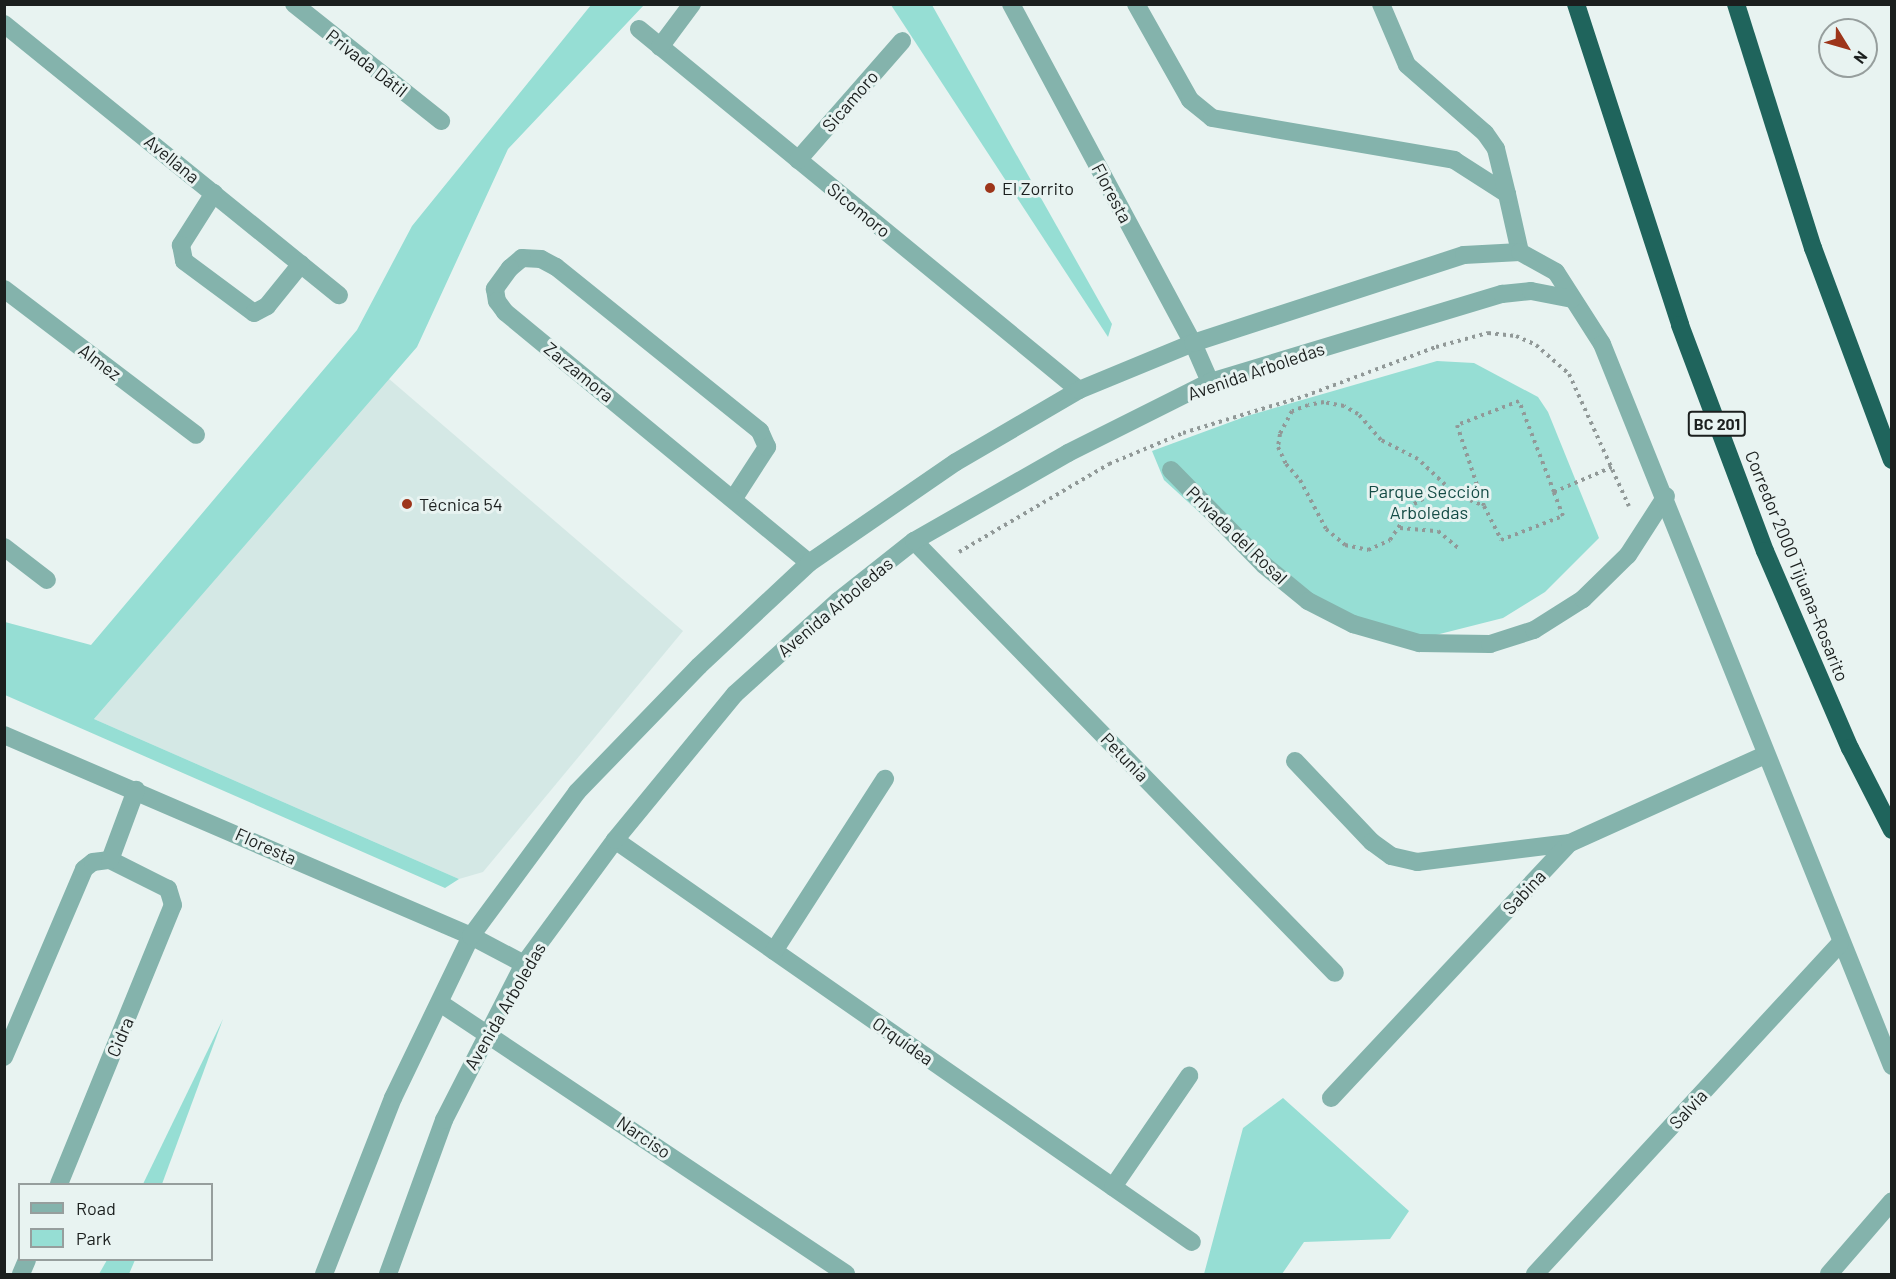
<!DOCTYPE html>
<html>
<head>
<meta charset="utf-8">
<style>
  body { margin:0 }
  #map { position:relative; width:1896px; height:1279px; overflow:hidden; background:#e8f3f1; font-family:Barlow,sans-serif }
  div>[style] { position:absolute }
  .built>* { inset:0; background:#d4e8e5 }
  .green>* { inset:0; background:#96ded4 }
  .path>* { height:4px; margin-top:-2px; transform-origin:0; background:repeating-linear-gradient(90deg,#919998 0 3px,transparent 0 7.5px) }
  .minor>* { height:18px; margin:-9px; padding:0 9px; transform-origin:9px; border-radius:9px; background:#84b3ac }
  .highway>* { height:18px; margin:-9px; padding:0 9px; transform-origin:9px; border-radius:9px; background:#1f645c }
  .dots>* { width:16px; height:16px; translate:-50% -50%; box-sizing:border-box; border:3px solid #e8f3f1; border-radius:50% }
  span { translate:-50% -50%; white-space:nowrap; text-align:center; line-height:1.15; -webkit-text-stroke:6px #e8f3f1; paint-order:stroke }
  .shield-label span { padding:2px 4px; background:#e8f3f1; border:2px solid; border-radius:4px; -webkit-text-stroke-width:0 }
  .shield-label { font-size:16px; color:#1b1f1e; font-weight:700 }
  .street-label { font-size:18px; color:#1b1f1e }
  .poi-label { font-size:18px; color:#1b1f1e }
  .left { translate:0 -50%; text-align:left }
  .park-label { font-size:18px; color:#144c46 }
  .frame { position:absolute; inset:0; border:6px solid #1b1f1e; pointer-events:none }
  .legend { position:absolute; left:18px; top:1183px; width:195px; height:78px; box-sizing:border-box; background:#e8f3f1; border:2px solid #969e9d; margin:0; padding:8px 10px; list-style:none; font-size:18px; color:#1b1f1e }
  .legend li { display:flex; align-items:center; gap:12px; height:30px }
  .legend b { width:30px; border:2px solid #969e9d }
  .north { position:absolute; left:1818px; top:18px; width:60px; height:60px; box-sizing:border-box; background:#e8f3f1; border:2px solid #969e9d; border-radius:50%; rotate:127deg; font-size:16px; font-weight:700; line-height:24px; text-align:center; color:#1b1f1e }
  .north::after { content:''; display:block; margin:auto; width:21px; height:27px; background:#9d351a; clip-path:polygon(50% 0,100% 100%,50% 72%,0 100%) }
</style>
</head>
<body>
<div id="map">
  <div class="built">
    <div style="clip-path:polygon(388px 378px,683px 631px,483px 872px,459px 879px,94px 719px)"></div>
  </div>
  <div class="green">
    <div style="clip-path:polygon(591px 5px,644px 5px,508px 149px,417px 347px,94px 719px,459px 879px,445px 888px,5px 695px,5px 622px,91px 645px,357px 330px,412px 226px)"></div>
    <div style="clip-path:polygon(891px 5px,932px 5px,1112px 324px,1108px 337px)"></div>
    <div style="clip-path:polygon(1437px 361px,1474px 363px,1538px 397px,1548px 412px,1599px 538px,1545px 592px,1503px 618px,1412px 641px,1366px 635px,1221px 532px,1164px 480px,1152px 451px,1247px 416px)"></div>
    <div style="clip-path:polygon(223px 1019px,162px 1184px,143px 1184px)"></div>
    <div style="clip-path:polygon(1283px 1098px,1409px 1211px,1390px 1239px,1304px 1242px,1282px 1274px,1204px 1274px,1243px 1128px)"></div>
    <div style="clip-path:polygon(107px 1260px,135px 1260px,129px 1274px,99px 1274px)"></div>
  </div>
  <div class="path">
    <div style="left:1554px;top:492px;width:97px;rotate:-111deg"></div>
    <div style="left:1519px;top:401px;width:66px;rotate:158.8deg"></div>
    <div style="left:1457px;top:425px;width:85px;rotate:71.6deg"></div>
    <div style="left:1484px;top:506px;width:38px;rotate:63deg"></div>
    <div style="left:1501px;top:540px;width:66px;rotate:-21.2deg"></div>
    <div style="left:1563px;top:516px;width:26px;rotate:-111deg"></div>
    <div style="left:1554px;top:492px;width:63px;rotate:-23.3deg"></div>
    <div style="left:1456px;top:495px;width:52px;rotate:-136.5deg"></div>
    <div style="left:1418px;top:459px;width:42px;rotate:-152.8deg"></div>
    <div style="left:1381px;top:440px;width:35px;rotate:-131deg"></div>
    <div style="left:1358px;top:414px;width:16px;rotate:-150deg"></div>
    <div style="left:1344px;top:406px;width:20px;rotate:-169deg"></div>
    <div style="left:1324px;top:402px;width:16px;rotate:169deg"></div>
    <div style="left:1308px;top:405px;width:17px;rotate:159deg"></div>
    <div style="left:1292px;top:411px;width:26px;rotate:118deg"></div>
    <div style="left:1280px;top:434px;width:13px;rotate:99deg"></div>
    <div style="left:1278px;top:447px;width:19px;rotate:65deg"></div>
    <div style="left:1286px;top:464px;width:21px;rotate:49deg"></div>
    <div style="left:1300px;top:480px;width:55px;rotate:62deg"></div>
    <div style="left:1326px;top:529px;width:25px;rotate:40deg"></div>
    <div style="left:1345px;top:545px;width:24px;rotate:12deg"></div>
    <div style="left:1368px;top:550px;width:24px;rotate:-24deg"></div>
    <div style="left:1390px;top:540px;width:43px;rotate:-56.3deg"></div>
    <div style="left:1414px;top:504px;width:16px;rotate:-30deg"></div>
    <div style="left:1428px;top:496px;width:28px;rotate:-2deg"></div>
    <div style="left:1456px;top:495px;width:30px;rotate:21deg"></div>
    <div style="left:1400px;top:528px;width:38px;rotate:5deg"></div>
    <div style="left:1438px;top:531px;width:26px;rotate:40deg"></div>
    <div style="left:959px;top:552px;width:174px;rotate:-30.4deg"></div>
    <div style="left:1109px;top:464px;width:80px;rotate:-22.7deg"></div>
    <div style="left:1183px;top:433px;width:127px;rotate:-16.9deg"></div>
    <div style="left:1305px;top:396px;width:140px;rotate:-20.5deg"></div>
    <div style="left:1436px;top:347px;width:54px;rotate:-15.1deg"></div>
    <div style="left:1488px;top:333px;width:28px;rotate:6deg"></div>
    <div style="left:1516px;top:336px;width:22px;rotate:24deg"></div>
    <div style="left:1536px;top:345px;width:44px;rotate:41.3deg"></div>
    <div style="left:1569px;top:374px;width:145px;rotate:65.6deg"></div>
  </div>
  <div class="minor">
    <div style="left:294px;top:4px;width:188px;rotate:38.5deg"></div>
    <div style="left:1011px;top:4px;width:385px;rotate:61.8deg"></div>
    <div style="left:1193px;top:343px;width:43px;rotate:66.4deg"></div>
    <div style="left:1136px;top:4px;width:110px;rotate:60.6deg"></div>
    <div style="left:1190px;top:100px;width:28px;rotate:39deg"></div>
    <div style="left:1212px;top:118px;width:246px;rotate:9.8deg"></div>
    <div style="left:1454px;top:160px;width:63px;rotate:32.7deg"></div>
    <div style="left:1507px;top:194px;width:59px;rotate:77.4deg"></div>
    <div style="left:1381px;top:4px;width:66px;rotate:66.9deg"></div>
    <div style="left:1407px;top:65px;width:103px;rotate:41.1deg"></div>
    <div style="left:1485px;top:133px;width:19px;rotate:55deg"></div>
    <div style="left:1496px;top:149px;width:46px;rotate:76.3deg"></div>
    <div style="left:4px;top:24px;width:431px;rotate:39deg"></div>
    <div style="left:639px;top:29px;width:569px;rotate:39.37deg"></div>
    <div style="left:660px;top:47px;width:54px;rotate:-53.3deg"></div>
    <div style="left:798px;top:160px;width:158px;rotate:-48.8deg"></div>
    <div style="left:214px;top:193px;width:62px;rotate:122.4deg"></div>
    <div style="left:181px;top:245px;width:16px;rotate:79deg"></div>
    <div style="left:184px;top:261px;width:87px;rotate:36.6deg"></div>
    <div style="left:254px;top:313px;width:15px;rotate:-28deg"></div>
    <div style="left:267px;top:306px;width:54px;rotate:-51deg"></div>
    <div style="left:4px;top:289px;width:241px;rotate:37.2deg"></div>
    <div style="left:1171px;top:470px;width:133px;rotate:45.6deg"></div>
    <div style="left:1264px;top:565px;width:57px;rotate:39.3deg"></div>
    <div style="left:1308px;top:601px;width:51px;rotate:27.1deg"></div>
    <div style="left:1353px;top:624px;width:69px;rotate:16.1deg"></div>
    <div style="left:1419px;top:643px;width:71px;rotate:0.8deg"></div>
    <div style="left:1490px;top:644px;width:46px;rotate:-17.7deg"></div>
    <div style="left:1534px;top:630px;width:58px;rotate:-32.3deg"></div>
    <div style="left:1583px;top:599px;width:63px;rotate:-44.4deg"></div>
    <div style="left:1628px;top:555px;width:70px;rotate:-57.2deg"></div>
    <div style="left:734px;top:498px;width:61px;rotate:-57.1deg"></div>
    <div style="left:767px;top:447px;width:17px;rotate:-114deg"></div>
    <div style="left:760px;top:431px;width:262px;rotate:-141.2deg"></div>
    <div style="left:556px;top:267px;width:17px;rotate:-152deg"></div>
    <div style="left:541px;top:259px;width:19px;rotate:-177deg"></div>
    <div style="left:522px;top:258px;width:16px;rotate:140deg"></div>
    <div style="left:510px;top:268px;width:26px;rotate:126deg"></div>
    <div style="left:495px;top:289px;width:12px;rotate:81deg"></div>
    <div style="left:497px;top:301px;width:14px;rotate:54deg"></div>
    <div style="left:505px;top:312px;width:394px;rotate:39.5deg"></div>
    <div style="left:914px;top:541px;width:603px;rotate:45.74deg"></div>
    <div style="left:4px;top:547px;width:54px;rotate:37.5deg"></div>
    <div style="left:4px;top:735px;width:508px;rotate:23.29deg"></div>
    <div style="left:471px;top:936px;width:60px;rotate:27.8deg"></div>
    <div style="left:1295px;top:761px;width:112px;rotate:46.5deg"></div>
    <div style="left:1372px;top:842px;width:24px;rotate:36deg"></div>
    <div style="left:1391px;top:856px;width:27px;rotate:13deg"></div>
    <div style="left:1417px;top:862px;width:154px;rotate:-7.1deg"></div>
    <div style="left:615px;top:840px;width:703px;rotate:34.87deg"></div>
    <div style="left:774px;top:951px;width:205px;rotate:-57.2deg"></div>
    <div style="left:440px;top:1003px;width:488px;rotate:33.7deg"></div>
    <div style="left:4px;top:1057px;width:204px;rotate:-66.9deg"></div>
    <div style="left:84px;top:869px;width:11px;rotate:-38deg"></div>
    <div style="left:93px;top:862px;width:17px;rotate:-7deg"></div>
    <div style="left:1331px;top:1098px;width:349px;rotate:-46.9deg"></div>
    <div style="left:1570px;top:843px;width:214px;rotate:-24.3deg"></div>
    <div style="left:59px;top:1184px;width:301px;rotate:-67.8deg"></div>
    <div style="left:173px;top:905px;width:17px;rotate:-107deg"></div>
    <div style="left:168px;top:889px;width:65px;rotate:-153.4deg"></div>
    <div style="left:110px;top:860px;width:75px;rotate:-69.6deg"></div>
    <div style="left:1113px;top:1187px;width:135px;rotate:-55.6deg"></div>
    <div style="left:21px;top:1274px;width:15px;rotate:-67deg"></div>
    <div style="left:324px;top:1274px;width:189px;rotate:-68.6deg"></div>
    <div style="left:393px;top:1098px;width:180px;rotate:-64.3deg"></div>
    <div style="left:471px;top:936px;width:179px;rotate:-53.6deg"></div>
    <div style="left:577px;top:792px;width:175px;rotate:-45.9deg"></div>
    <div style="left:699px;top:666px;width:151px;rotate:-43.1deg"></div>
    <div style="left:809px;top:563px;width:178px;rotate:-34.5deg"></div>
    <div style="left:956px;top:462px;width:143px;rotate:-30.3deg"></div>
    <div style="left:1079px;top:390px;width:123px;rotate:-22.4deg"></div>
    <div style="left:1193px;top:343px;width:285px;rotate:-18deg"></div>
    <div style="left:1464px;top:255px;width:56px;rotate:-3.1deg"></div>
    <div style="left:1520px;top:252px;width:41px;rotate:29.1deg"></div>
    <div style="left:1556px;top:272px;width:85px;rotate:57.4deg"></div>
    <div style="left:1602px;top:344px;width:778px;rotate:68.12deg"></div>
    <div style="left:388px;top:1274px;width:164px;rotate:-70deg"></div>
    <div style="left:444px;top:1120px;width:175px;rotate:-62.9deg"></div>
    <div style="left:524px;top:964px;width:154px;rotate:-53.7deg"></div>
    <div style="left:615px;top:840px;width:189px;rotate:-50.6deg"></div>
    <div style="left:735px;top:694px;width:139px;rotate:-42.1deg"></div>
    <div style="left:838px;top:601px;width:97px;rotate:-38.3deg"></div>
    <div style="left:914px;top:541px;width:177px;rotate:-29.7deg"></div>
    <div style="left:1068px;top:453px;width:159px;rotate:-26.6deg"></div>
    <div style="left:1210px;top:382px;width:305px;rotate:-16.8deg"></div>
    <div style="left:1502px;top:294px;width:29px;rotate:-6deg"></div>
    <div style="left:1531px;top:291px;width:42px;rotate:11deg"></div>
    <div style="left:1535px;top:1274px;width:449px;rotate:-47.3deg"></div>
    <div style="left:1829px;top:1274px;width:96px;rotate:-49.2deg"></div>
  </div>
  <div class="highway">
    <div style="left:1576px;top:4px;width:337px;rotate:72deg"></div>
    <div style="left:1680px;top:325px;width:241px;rotate:69.4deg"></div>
    <div style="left:1765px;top:551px;width:215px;rotate:66.7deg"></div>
    <div style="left:1850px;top:748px;width:92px;rotate:62.9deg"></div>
    <div style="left:1736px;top:4px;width:256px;rotate:72.5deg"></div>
    <div style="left:1813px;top:248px;width:226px;rotate:69.6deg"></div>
  </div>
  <div class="dots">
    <div style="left:990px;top:188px;background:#9d351a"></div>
    <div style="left:407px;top:504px;background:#9d351a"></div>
  </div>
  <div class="shield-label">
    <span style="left:1717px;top:424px">BC 201</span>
  </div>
  <div class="street-label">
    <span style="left:367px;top:63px;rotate:38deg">Privada Dátil</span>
    <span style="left:850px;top:101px;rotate:-49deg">Sicamoro</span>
    <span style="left:172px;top:159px;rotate:39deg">Avellana</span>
    <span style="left:1112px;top:193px;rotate:62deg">Floresta</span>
    <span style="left:859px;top:210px;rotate:39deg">Sicomoro</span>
    <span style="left:100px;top:362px;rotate:37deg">Almez</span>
    <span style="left:1256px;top:371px;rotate:-19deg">Avenida Arboledas</span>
    <span style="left:579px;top:372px;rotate:39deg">Zarzamora</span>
    <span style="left:1237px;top:535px;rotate:44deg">Privada del Rosal</span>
    <span style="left:1797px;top:566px;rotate:68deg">Corredor 2000 Tijuana-Rosarito</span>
    <span style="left:835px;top:607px;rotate:-40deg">Avenida Arboledas</span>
    <span style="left:1125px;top:757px;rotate:46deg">Petunia</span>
    <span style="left:266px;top:846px;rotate:24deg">Floresta</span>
    <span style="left:1524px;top:892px;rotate:-47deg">Sabina</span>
    <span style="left:505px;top:1006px;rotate:-60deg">Avenida Arboledas</span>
    <span style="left:120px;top:1037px;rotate:-67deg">Cidra</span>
    <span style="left:903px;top:1041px;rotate:35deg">Orquídea</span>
    <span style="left:1688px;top:1109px;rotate:-47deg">Salvia</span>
    <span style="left:644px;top:1137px;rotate:34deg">Narciso</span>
  </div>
  <div class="poi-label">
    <span class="left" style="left:1002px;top:188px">El Zorrito</span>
    <span class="left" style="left:419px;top:504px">Técnica 54</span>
  </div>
  <div class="park-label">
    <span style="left:1429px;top:502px">Parque Sección<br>Arboledas</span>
  </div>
  <div class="frame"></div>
  <ul class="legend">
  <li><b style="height:8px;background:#84b3ac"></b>Road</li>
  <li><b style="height:16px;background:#96ded4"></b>Park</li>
  </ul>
  <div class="north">N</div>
</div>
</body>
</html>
